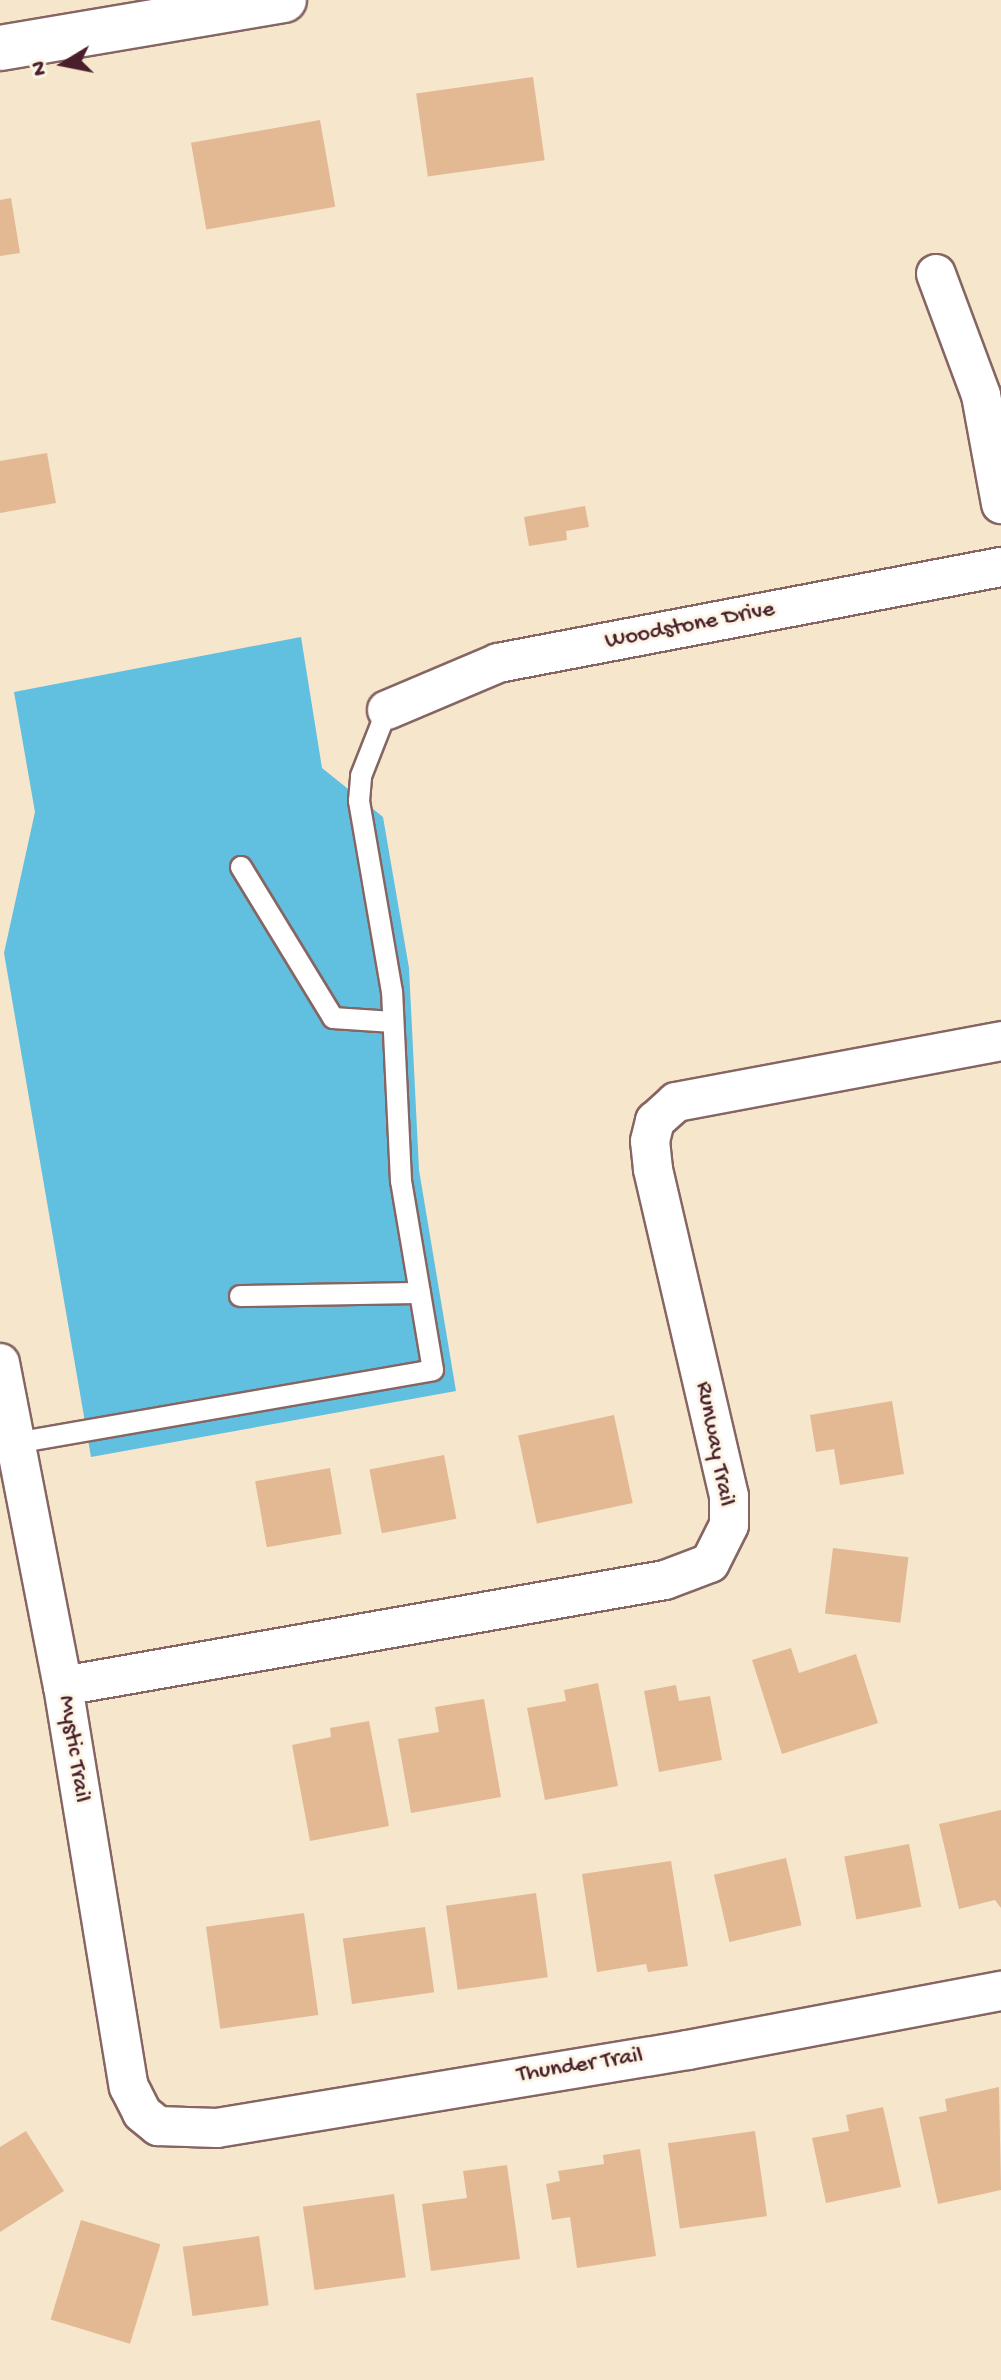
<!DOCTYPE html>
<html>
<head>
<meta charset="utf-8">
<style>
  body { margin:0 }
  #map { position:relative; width:1001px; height:2380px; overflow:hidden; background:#f5e6cc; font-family:"Gochi Hand",sans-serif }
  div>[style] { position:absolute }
  .water>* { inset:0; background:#61bfdf }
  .building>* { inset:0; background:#e3b994; transform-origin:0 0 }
  .roads { filter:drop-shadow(2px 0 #866563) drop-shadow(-2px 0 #866563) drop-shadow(0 2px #866563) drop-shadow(0 -2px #866563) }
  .lane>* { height:20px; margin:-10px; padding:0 10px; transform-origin:10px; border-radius:10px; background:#fff }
  .street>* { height:38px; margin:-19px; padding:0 19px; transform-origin:19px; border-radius:19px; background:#fff }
  .secondary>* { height:44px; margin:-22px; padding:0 22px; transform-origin:22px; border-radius:22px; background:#fff }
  span { translate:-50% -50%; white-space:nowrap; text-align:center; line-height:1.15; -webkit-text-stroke:6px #fcf5e5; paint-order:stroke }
  .street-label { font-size:24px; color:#4a1f2b }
  .north { position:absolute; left:24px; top:24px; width:80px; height:80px; -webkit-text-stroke:6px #fcf5e5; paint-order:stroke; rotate:260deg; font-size:22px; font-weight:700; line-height:32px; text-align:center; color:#4a1f2b }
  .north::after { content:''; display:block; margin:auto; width:28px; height:36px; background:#4a1f2b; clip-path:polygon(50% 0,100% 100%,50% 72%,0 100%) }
</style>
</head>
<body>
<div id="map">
  <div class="water">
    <div style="clip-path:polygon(301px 637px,322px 768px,383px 817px,409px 968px,419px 1170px,456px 1391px,91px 1457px,4px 953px,35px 812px,14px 692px)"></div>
  </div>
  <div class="building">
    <div style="left:533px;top:77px;width:84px;height:118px;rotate:82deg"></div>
    <div style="left:320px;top:120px;width:88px;height:131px;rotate:80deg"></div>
    <div style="clip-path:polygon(11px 198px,20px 253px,0 256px,0 200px)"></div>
    <div style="clip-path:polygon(47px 453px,56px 503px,0 513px,0 461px)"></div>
    <div style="clip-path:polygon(585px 506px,589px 527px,566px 531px,567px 540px,529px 546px,524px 517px)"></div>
    <div style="clip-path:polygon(892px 1401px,904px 1474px,840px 1485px,834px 1449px,816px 1452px,810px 1415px)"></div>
    <div style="left:614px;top:1415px;width:90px;height:98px;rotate:78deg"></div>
    <div style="left:444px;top:1455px;width:65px;height:76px;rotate:79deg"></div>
    <div style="left:330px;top:1468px;width:67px;height:76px;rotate:80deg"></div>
    <div style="left:833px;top:1548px;width:76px;height:66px;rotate:7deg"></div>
    <div style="clip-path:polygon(791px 1648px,799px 1673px,856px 1654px,878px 1723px,782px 1754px,752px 1660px)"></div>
    <div style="clip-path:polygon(598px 1683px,618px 1786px,545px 1800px,527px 1708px,566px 1701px,564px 1690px)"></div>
    <div style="clip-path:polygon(676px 1685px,679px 1701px,710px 1696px,722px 1760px,659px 1772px,644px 1691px)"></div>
    <div style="clip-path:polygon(484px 1699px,501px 1797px,411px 1813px,398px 1739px,439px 1732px,435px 1707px)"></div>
    <div style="clip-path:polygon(369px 1721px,389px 1826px,310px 1841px,292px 1745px,331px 1737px,330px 1728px)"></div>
    <div style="clip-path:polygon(1001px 1810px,1001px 1908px,995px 1900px,959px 1909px,939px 1824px)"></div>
    <div style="left:909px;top:1844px;width:64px;height:66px;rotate:79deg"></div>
    <div style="left:786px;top:1858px;width:69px;height:74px;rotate:77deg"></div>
    <div style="clip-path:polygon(671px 1861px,688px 1966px,648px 1972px,646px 1964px,597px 1972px,582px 1874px)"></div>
    <div style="left:536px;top:1893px;width:85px;height:91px;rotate:82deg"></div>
    <div style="left:304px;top:1913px;width:103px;height:99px;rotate:82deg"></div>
    <div style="left:425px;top:1927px;width:66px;height:83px;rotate:82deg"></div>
    <div style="clip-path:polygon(999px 2087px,1001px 2190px,938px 2204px,919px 2117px,947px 2111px,945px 2099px)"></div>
    <div style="clip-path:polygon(883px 2107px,901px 2187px,826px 2203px,812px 2138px,849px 2131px,846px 2115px)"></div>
    <div style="clip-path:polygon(26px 2131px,64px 2191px,0 2232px,0 2147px)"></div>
    <div style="left:755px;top:2131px;width:86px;height:88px;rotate:82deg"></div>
    <div style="clip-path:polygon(640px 2149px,656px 2256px,577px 2268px,570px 2217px,552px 2220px,546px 2184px,560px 2181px,558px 2171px,604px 2164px,603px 2155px)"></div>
    <div style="clip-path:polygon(507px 2165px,520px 2259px,431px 2271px,422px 2204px,467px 2198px,463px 2171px)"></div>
    <div style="left:394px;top:2194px;width:84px;height:92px;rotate:82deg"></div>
    <div style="left:81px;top:2220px;width:83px;height:104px;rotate:17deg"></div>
    <div style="left:259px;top:2236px;width:70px;height:77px;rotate:82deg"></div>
  </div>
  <div class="roads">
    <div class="lane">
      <div style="left:241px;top:867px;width:177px;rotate:58.6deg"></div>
      <div style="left:333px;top:1018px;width:60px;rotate:3.8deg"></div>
      <div style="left:240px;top:1296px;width:180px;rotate:-1deg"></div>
      <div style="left:16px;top:1443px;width:423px;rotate:-9.9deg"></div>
      <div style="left:433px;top:1370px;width:192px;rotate:-99.6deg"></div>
      <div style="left:401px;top:1181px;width:189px;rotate:-92.7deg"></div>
      <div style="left:392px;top:992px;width:194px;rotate:-99.8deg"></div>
      <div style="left:359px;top:801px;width:25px;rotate:-85deg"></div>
      <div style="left:361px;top:776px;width:71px;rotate:-68.5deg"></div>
    </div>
    <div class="street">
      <div style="left:936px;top:274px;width:129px;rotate:69.6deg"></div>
      <div style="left:981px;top:395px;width:111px;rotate:79.6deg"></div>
      <div style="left:387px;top:710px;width:121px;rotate:-22.9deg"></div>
      <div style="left:498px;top:663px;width:512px;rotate:-10.81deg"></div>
      <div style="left:0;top:1363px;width:329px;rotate:79deg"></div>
      <div style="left:63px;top:1686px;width:406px;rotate:80.7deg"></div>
      <div style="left:129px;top:2087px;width:29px;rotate:63deg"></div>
      <div style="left:142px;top:2113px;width:21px;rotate:39deg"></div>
      <div style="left:158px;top:2126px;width:59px;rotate:1.9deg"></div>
      <div style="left:217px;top:2128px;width:477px;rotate:-9.4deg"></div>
      <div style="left:688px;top:2050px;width:319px;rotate:-10.7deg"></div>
      <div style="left:63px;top:1686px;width:611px;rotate:-9.99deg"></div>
      <div style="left:665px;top:1580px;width:48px;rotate:-20.7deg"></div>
      <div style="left:710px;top:1563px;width:42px;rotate:-63.4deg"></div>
      <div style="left:729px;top:1525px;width:29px;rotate:-90deg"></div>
      <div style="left:729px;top:1496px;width:336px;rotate:-103.1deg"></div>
      <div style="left:653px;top:1169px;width:28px;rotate:-96deg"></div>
      <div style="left:650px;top:1141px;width:21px;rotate:-76deg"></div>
      <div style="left:655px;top:1121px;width:28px;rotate:-42deg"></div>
      <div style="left:676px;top:1102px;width:331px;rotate:-10.6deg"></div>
    </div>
    <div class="secondary">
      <div style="left:0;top:48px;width:288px;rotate:-9.6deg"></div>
    </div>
  </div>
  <div class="street-label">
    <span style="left:690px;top:626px;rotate:-11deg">Woodstone Drive</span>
    <span style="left:714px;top:1444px;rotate:79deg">Runway Trail</span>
    <span style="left:73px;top:1749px;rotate:81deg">Mystic Trail</span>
    <span style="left:580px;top:2066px;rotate:-9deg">Thunder Trail</span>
  </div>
  <div class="north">N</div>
</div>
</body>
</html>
